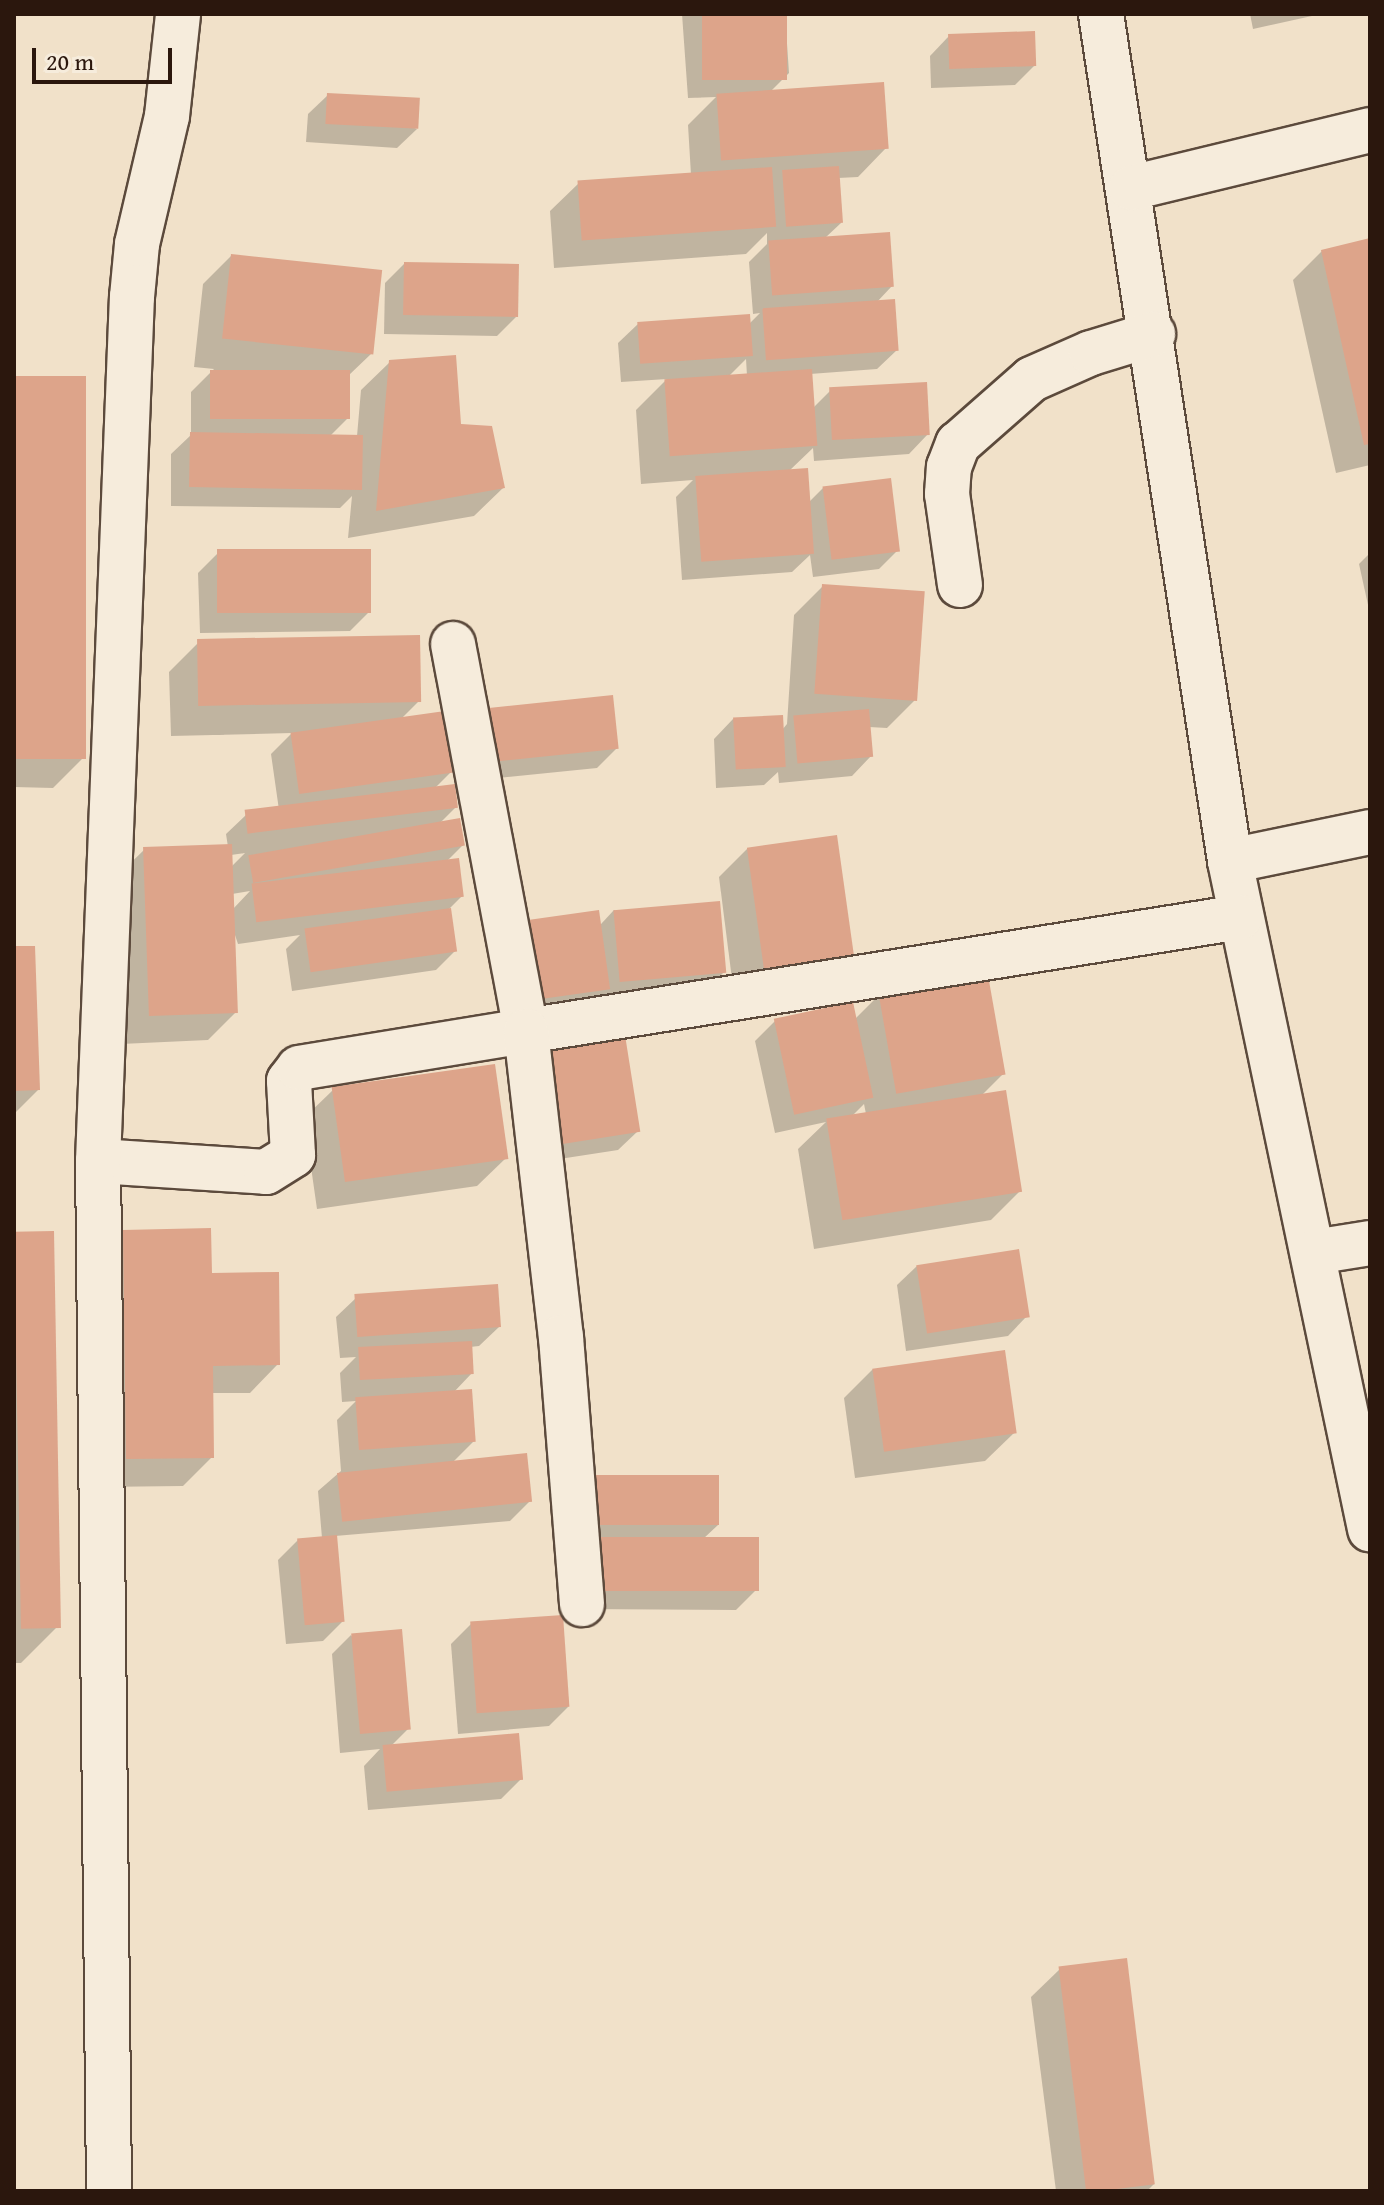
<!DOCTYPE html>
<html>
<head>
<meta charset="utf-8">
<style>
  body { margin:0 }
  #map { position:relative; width:1384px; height:2205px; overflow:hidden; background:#f1e1c9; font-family:"Gentium Book Plus",serif }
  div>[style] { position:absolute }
  .shadow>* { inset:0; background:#0003 }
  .building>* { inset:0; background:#dda48a; transform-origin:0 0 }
  .roads { filter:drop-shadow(2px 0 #5c4a3c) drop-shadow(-2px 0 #5c4a3c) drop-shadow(0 2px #5c4a3c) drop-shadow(0 -2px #5c4a3c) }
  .minor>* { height:44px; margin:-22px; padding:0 22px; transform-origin:22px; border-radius:22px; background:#f6ecdc }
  span { translate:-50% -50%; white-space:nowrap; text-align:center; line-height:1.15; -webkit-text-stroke:8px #f6ecdc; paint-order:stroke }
  .frame { position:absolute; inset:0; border:16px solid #2b170d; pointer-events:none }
  .scale { position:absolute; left:32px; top:48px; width:140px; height:36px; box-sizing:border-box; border:4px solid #2b170d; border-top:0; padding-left:10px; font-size:24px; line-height:28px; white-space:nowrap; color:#2b170d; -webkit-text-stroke:6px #f6ecdc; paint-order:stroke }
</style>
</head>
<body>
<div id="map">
  <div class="shadow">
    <div style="clip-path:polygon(evenodd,682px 14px,785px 14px,789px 73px,770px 92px,886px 148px,858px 177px,838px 178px,841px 223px,825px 238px,892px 286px,876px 303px,897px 350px,877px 369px,810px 374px,813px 408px,830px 391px,928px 434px,909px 454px,814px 461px,813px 448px,789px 471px,808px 503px,823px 488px,898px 550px,879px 569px,813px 577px,810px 555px,792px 572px,682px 580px,676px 497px,693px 480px,641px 484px,636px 410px,667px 379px,621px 382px,618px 343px,638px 324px,748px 325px,760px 313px,753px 314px,749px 262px,767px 244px,767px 233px,746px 254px,554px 268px,550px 211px,579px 183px,691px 175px,688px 125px,716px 97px,688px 98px,682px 14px,746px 359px,747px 376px,728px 377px,746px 359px)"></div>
    <div style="clip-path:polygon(1250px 14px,1321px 14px,1253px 29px)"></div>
    <div style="clip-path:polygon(949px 36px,1034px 66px,1015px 85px,931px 88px,930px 56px)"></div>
    <div style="clip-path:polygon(328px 95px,417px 129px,397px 148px,306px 142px,308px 114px)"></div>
    <div style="clip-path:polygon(1370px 240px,1370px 465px,1336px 473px,1293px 280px,1322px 251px)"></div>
    <div style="clip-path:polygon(231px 256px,371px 354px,348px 376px,348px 418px,330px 436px,357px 436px,361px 390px,390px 362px,503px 488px,474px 516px,348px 538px,352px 496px,340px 508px,171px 506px,171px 454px,191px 435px,191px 392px,214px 369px,194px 367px,203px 284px)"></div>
    <div style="clip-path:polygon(404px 264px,516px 317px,497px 336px,384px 334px,385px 283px)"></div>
    <div style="clip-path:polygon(15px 378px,82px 759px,53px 788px,14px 787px)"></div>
    <div style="clip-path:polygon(218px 553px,369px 612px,350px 631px,200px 633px,198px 573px)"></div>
    <div style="clip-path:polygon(1370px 553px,1370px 614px,1359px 564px)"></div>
    <div style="clip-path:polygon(823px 586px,916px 699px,887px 728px,869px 727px,871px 756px,852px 776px,779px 783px,778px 772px,764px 785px,716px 788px,714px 739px,733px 719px,782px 730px,787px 724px,794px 615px)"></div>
    <div style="clip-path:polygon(evenodd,198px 643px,419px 701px,401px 719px,452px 771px,434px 789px,456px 807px,440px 823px,463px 845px,446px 862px,462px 896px,449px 909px,455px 951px,436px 970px,292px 991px,286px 949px,300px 935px,238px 944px,233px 929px,236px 1012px,208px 1040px,121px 1044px,115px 878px,144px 850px,228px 847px,226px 834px,246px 815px,279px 810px,271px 754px,292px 733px,171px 736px,169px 672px,198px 643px,245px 853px,231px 867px,231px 855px,245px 853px,198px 643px,250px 891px,233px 909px,232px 894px,250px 891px)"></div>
    <div style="clip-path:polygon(483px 710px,617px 748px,597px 768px,469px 781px)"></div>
    <div style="clip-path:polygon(748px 848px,851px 956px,822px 984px,734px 995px,719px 877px)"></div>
    <div style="clip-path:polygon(614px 910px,723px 973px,704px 992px,514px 1018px)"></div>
    <div style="clip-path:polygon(14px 948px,38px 1090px,14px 1114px)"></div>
    <div style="clip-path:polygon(evenodd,879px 995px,1003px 1074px,981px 1096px,1019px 1192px,991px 1220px,814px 1249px,798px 1149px,826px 1122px,775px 1133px,755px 1041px,775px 1021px,855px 1019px,879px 995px,864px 1104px,866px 1114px,852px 1116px,864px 1104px)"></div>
    <div style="clip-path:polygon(526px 1068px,638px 1131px,618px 1150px,540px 1162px)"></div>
    <div style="clip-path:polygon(333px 1090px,506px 1158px,477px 1186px,317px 1209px,304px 1118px)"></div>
    <div style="clip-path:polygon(124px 1232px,210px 1275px,278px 1364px,250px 1393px,211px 1393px,212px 1457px,183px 1486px,98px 1487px,96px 1260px)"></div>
    <div style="clip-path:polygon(14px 1234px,57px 1627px,21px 1663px,14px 1663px)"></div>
    <div style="clip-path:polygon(917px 1266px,1027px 1316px,1008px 1336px,906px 1351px,897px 1285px)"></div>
    <div style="clip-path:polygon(356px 1298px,499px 1327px,479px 1346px,470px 1347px,472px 1373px,453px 1393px,474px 1441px,454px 1461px,530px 1501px,510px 1521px,335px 1536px,342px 1622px,323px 1641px,286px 1644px,278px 1560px,298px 1540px,322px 1538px,318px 1491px,341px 1471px,337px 1420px,356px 1401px,342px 1402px,340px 1373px,356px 1357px,340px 1358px,336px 1317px)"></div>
    <div style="clip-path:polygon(873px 1369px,1014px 1433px,985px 1461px,855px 1478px,844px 1398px)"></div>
    <div style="clip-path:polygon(576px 1496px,718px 1525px,703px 1539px,756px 1590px,736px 1610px,579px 1609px)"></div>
    <div style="clip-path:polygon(471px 1624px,568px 1707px,549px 1726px,458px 1734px,451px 1644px)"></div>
    <div style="clip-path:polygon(351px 1635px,408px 1729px,392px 1745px,521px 1779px,501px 1799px,368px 1810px,364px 1766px,380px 1749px,340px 1753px,332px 1654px)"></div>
    <div style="clip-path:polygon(1060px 1969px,1154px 2184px,1147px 2191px,1056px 2191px,1031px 1997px)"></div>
  </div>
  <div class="building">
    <div style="left:702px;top:14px;width:85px;height:66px"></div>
    <div style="left:1035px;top:31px;width:35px;height:87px;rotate:88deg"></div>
    <div style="left:884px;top:82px;width:67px;height:168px;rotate:86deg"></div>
    <div style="left:327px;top:93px;width:93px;height:31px;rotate:3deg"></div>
    <div style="left:839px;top:166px;width:57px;height:57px;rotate:86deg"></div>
    <div style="left:772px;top:167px;width:60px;height:195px;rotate:86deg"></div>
    <div style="left:890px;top:232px;width:55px;height:122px;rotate:86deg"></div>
    <div style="clip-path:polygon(1370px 238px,1370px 444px,1364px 445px,1321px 250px)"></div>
    <div style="left:231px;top:254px;width:152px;height:85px;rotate:6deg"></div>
    <div style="left:404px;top:262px;width:115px;height:53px;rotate:1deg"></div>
    <div style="left:895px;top:299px;width:52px;height:133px;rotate:86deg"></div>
    <div style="left:750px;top:314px;width:42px;height:113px;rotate:86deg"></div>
    <div style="clip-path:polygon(456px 355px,461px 424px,492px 426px,505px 488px,376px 511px,389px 360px)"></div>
    <div style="left:812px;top:369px;width:77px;height:148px;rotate:86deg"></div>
    <div style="left:210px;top:370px;width:140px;height:49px"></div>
    <div style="left:15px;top:376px;width:71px;height:383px"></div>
    <div style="left:927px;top:382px;width:53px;height:98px;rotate:87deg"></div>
    <div style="left:190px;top:432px;width:173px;height:55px;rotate:1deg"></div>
    <div style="left:808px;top:468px;width:86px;height:113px;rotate:86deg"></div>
    <div style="left:891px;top:478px;width:74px;height:69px;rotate:83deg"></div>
    <div style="left:371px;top:549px;width:64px;height:154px;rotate:90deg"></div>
    <div style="left:822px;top:584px;width:103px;height:110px;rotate:4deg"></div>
    <div style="left:420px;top:635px;width:67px;height:223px;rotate:89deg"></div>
    <div style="left:613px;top:695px;width:54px;height:132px;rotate:84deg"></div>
    <div style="left:869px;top:709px;width:48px;height:76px;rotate:85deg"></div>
    <div style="left:445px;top:711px;width:62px;height:156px;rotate:82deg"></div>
    <div style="left:783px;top:715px;width:52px;height:50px;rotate:87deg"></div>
    <div style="left:455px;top:784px;width:24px;height:212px;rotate:83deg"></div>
    <div style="left:460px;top:818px;width:28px;height:215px;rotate:80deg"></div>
    <div style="left:837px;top:835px;width:122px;height:91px;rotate:82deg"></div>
    <div style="left:232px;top:844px;width:169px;height:89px;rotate:88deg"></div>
    <div style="left:459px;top:858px;width:39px;height:209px;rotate:83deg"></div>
    <div style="left:720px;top:901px;width:72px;height:107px;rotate:85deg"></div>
    <div style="left:451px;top:908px;width:44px;height:148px;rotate:82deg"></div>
    <div style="left:599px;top:910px;width:80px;height:77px;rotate:82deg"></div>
    <div style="clip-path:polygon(14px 946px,35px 946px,40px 1090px,14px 1091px)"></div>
    <div style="left:988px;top:975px;width:101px;height:111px;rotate:80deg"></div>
    <div style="left:853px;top:1002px;width:98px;height:81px;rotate:78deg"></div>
    <div style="left:625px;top:1035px;width:98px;height:82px;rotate:81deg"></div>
    <div style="left:495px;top:1064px;width:96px;height:165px;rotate:82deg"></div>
    <div style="left:1006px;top:1090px;width:103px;height:182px;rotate:81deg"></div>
    <div style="clip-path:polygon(211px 1228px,212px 1273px,279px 1272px,280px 1365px,213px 1366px,214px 1458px,126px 1459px,123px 1230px)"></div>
    <div style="left:54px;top:1231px;width:397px;height:40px;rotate:89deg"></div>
    <div style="left:1019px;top:1249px;width:69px;height:104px;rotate:81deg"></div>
    <div style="left:498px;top:1284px;width:43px;height:144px;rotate:86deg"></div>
    <div style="left:472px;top:1341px;width:33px;height:114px;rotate:87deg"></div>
    <div style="left:1005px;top:1350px;width:84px;height:134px;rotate:82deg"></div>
    <div style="left:472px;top:1389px;width:53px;height:117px;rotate:86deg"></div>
    <div style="left:527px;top:1453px;width:49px;height:191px;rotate:84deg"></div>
    <div style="left:594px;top:1475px;width:125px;height:50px"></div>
    <div style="left:337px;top:1535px;width:87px;height:40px;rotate:85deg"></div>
    <div style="left:598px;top:1537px;width:161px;height:54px"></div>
    <div style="left:563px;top:1615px;width:92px;height:93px;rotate:86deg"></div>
    <div style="left:402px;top:1629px;width:101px;height:51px;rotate:85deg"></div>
    <div style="left:519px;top:1733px;width:47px;height:137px;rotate:85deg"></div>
    <div style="left:1127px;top:1958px;width:228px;height:69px;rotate:83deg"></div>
  </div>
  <div class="roads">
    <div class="minor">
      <div style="left:1101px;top:14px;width:857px;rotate:81.34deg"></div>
      <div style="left:1230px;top:861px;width:683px;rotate:78.16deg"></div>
      <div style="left:1131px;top:188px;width:246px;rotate:-13.6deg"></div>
      <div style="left:960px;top:585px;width:92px;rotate:-98.1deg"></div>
      <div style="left:947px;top:494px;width:27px;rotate:-86deg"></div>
      <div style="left:949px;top:467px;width:25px;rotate:-69deg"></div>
      <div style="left:958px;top:444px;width:98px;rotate:-41.3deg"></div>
      <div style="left:1032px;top:379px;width:64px;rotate:-23.8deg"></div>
      <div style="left:1091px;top:353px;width:65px;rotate:-17deg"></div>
      <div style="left:453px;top:644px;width:394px;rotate:79.3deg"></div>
      <div style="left:526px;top:1031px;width:723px;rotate:-9.07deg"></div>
      <div style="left:1230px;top:861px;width:143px;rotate:-11.7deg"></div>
      <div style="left:98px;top:1161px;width:168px;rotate:3.7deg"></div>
      <div style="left:266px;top:1172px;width:32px;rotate:-32deg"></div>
      <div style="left:293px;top:1155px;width:74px;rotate:-93.1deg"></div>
      <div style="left:289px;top:1081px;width:16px;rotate:-52deg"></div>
      <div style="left:299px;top:1068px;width:230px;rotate:-9.3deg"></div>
      <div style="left:526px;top:1031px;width:308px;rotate:83.5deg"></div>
      <div style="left:561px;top:1337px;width:268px;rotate:85.5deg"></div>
      <div style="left:1314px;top:1252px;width:57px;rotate:-9.1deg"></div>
      <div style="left:109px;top:2191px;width:1030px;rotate:-90.61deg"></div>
      <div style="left:98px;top:1161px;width:865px;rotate:-87.75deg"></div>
      <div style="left:132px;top:297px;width:53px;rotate:-84.6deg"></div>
      <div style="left:137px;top:244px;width:131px;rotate:-76.8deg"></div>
      <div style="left:167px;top:116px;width:103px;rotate:-83.8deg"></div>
    </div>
  </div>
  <div class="frame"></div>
  <div class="scale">20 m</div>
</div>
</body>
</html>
